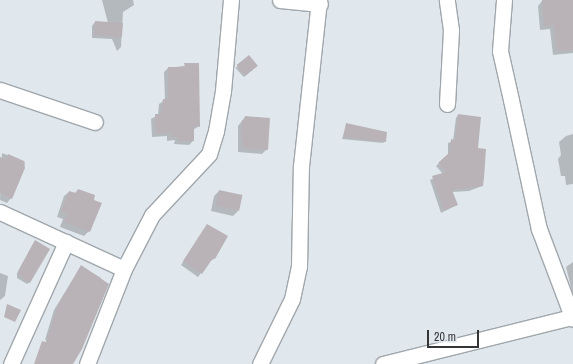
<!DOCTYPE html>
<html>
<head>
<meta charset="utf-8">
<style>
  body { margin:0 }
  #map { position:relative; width:573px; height:364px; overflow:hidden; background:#e1e8ed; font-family:"Archivo Narrow",sans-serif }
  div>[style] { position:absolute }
  .shadow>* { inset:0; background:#0003; transform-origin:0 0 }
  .building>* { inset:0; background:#b9b3b8; transform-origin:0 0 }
  .roads { filter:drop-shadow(1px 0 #a0a7ac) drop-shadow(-1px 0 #a0a7ac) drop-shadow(0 1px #a0a7ac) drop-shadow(0 -1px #a0a7ac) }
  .street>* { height:15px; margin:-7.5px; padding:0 7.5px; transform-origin:7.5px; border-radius:7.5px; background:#fff }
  span { translate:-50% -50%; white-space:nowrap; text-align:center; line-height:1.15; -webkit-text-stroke:3px #e1e8ed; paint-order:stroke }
  .scale { position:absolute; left:427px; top:330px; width:52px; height:18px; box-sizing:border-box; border:2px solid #333537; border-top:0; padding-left:5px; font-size:12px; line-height:14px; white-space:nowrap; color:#333537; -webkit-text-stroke:3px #e1e8ed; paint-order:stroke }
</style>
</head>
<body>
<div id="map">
  <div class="shadow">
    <div style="clip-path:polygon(102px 0,133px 0,134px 5px,123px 12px,121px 47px,117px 51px,112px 39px,92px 38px,92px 26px,95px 22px,108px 23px)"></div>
    <div style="clip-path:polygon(573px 0,573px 53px,553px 55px,550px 29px,540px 30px,538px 6px,542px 1px)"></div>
    <div style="left:249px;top:56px;width:12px;height:18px;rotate:48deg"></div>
    <div style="clip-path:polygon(198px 64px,199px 126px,193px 130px,193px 141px,189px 145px,174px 144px,175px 140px,167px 141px,167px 136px,152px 137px,151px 119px,158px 115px,159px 104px,165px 100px,164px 72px,168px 68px)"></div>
    <div style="clip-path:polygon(458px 115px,477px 149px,482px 186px,469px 191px,452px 192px,457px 205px,441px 213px,430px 180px,443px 174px,436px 166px,448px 155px,448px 143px,453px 141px,456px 118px)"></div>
    <div style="clip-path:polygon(245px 117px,267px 149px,262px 154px,238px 152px,238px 126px)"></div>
    <div style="clip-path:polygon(347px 124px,385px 141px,383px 143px,342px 139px)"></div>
    <div style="clip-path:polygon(573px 134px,573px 184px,566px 185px,565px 176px,561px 176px,558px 159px,561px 155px,559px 142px,566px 136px)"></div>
    <div style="clip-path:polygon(2px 153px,25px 162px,11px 198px,7px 203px,0 200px)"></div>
    <div style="clip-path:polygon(78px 190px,89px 231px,84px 236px,60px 227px,63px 219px,57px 217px,64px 196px,69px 192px,74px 194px)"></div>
    <div style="clip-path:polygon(219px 191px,238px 211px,233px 216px,211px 211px,214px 196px)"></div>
    <div style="clip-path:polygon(204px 229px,214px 259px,210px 261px,198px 277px,181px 265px)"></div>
    <div style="clip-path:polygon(33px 244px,30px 282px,27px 284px,17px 278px,17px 273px)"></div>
    <div style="clip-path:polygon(573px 262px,573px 295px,566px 267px)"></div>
    <div style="clip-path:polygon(81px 266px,101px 278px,76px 353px,45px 340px,54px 310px)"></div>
    <div style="clip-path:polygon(0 273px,8px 276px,5px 296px,0 300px)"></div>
  </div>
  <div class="building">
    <div style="clip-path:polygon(542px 0,573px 0,573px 50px,557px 51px,554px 25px,544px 26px)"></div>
    <div style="left:95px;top:21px;width:28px;height:14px;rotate:4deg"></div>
    <div style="left:249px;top:55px;width:14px;height:16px;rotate:51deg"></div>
    <div style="clip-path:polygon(184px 63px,199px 63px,200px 127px,194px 126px,194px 141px,178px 141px,178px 137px,171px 137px,171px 133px,156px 134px,155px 114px,161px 114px,163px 99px,168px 99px,168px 67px,185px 67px)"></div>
    <div style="clip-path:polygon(458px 114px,481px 117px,478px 148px,486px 149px,484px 178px,483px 186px,452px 190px,458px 205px,444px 210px,432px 176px,446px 172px,438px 163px,450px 152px,451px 139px,455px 140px)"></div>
    <div style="clip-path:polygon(245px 116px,270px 118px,268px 150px,243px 148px,243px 139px,241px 139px,242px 120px,244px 121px)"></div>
    <div style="clip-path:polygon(346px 123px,387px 132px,386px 142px,343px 137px)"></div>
    <div style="clip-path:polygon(8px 154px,24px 161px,25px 168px,12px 199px,0 193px,0 157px,6px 159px)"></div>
    <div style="clip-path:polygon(78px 189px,95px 195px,94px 200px,102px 203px,90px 232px,64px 222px,67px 214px,61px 212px,69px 191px,76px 193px)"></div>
    <div style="left:219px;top:190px;width:24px;height:16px;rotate:12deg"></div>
    <div style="clip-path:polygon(207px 224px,228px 236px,215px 259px,213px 258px,202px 274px,183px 261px)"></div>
    <div style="clip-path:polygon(35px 240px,50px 249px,30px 283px,19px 275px,19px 270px)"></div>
    <div style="clip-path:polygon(81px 265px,109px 284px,82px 349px,73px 364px,34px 364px,42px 341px,46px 342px,58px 305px)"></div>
    <div style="clip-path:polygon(7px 304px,21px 310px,15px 322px,4px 317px)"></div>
  </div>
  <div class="roads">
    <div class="street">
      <div style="left:280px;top:0;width:40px;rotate:5.7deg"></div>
      <div style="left:504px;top:0;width:51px;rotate:94.5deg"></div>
      <div style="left:500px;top:51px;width:50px;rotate:77.3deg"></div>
      <div style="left:511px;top:100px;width:132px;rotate:77.8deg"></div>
      <div style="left:539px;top:229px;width:96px;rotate:69.3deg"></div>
      <div style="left:0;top:90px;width:100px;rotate:18.6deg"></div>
      <div style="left:447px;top:104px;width:74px;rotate:-86.9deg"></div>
      <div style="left:451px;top:30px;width:30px;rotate:-98deg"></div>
      <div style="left:0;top:212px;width:136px;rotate:24.7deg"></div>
      <div style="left:11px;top:364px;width:134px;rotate:-65.7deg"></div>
      <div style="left:87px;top:364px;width:102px;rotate:-68.7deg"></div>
      <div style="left:124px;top:269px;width:61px;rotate:-62.6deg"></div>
      <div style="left:152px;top:215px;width:83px;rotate:-46.9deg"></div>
      <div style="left:209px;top:154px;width:24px;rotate:-73deg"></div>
      <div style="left:216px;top:131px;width:41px;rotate:-80.1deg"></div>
      <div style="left:223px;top:91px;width:91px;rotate:-85deg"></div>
      <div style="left:260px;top:364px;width:72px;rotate:-63.8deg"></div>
      <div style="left:292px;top:299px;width:34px;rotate:-78deg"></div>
      <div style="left:299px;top:266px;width:100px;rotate:-88.9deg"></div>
      <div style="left:301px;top:166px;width:167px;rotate:-83.8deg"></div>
      <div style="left:383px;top:364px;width:195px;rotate:-14deg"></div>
    </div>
  </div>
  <div class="scale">20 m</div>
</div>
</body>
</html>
